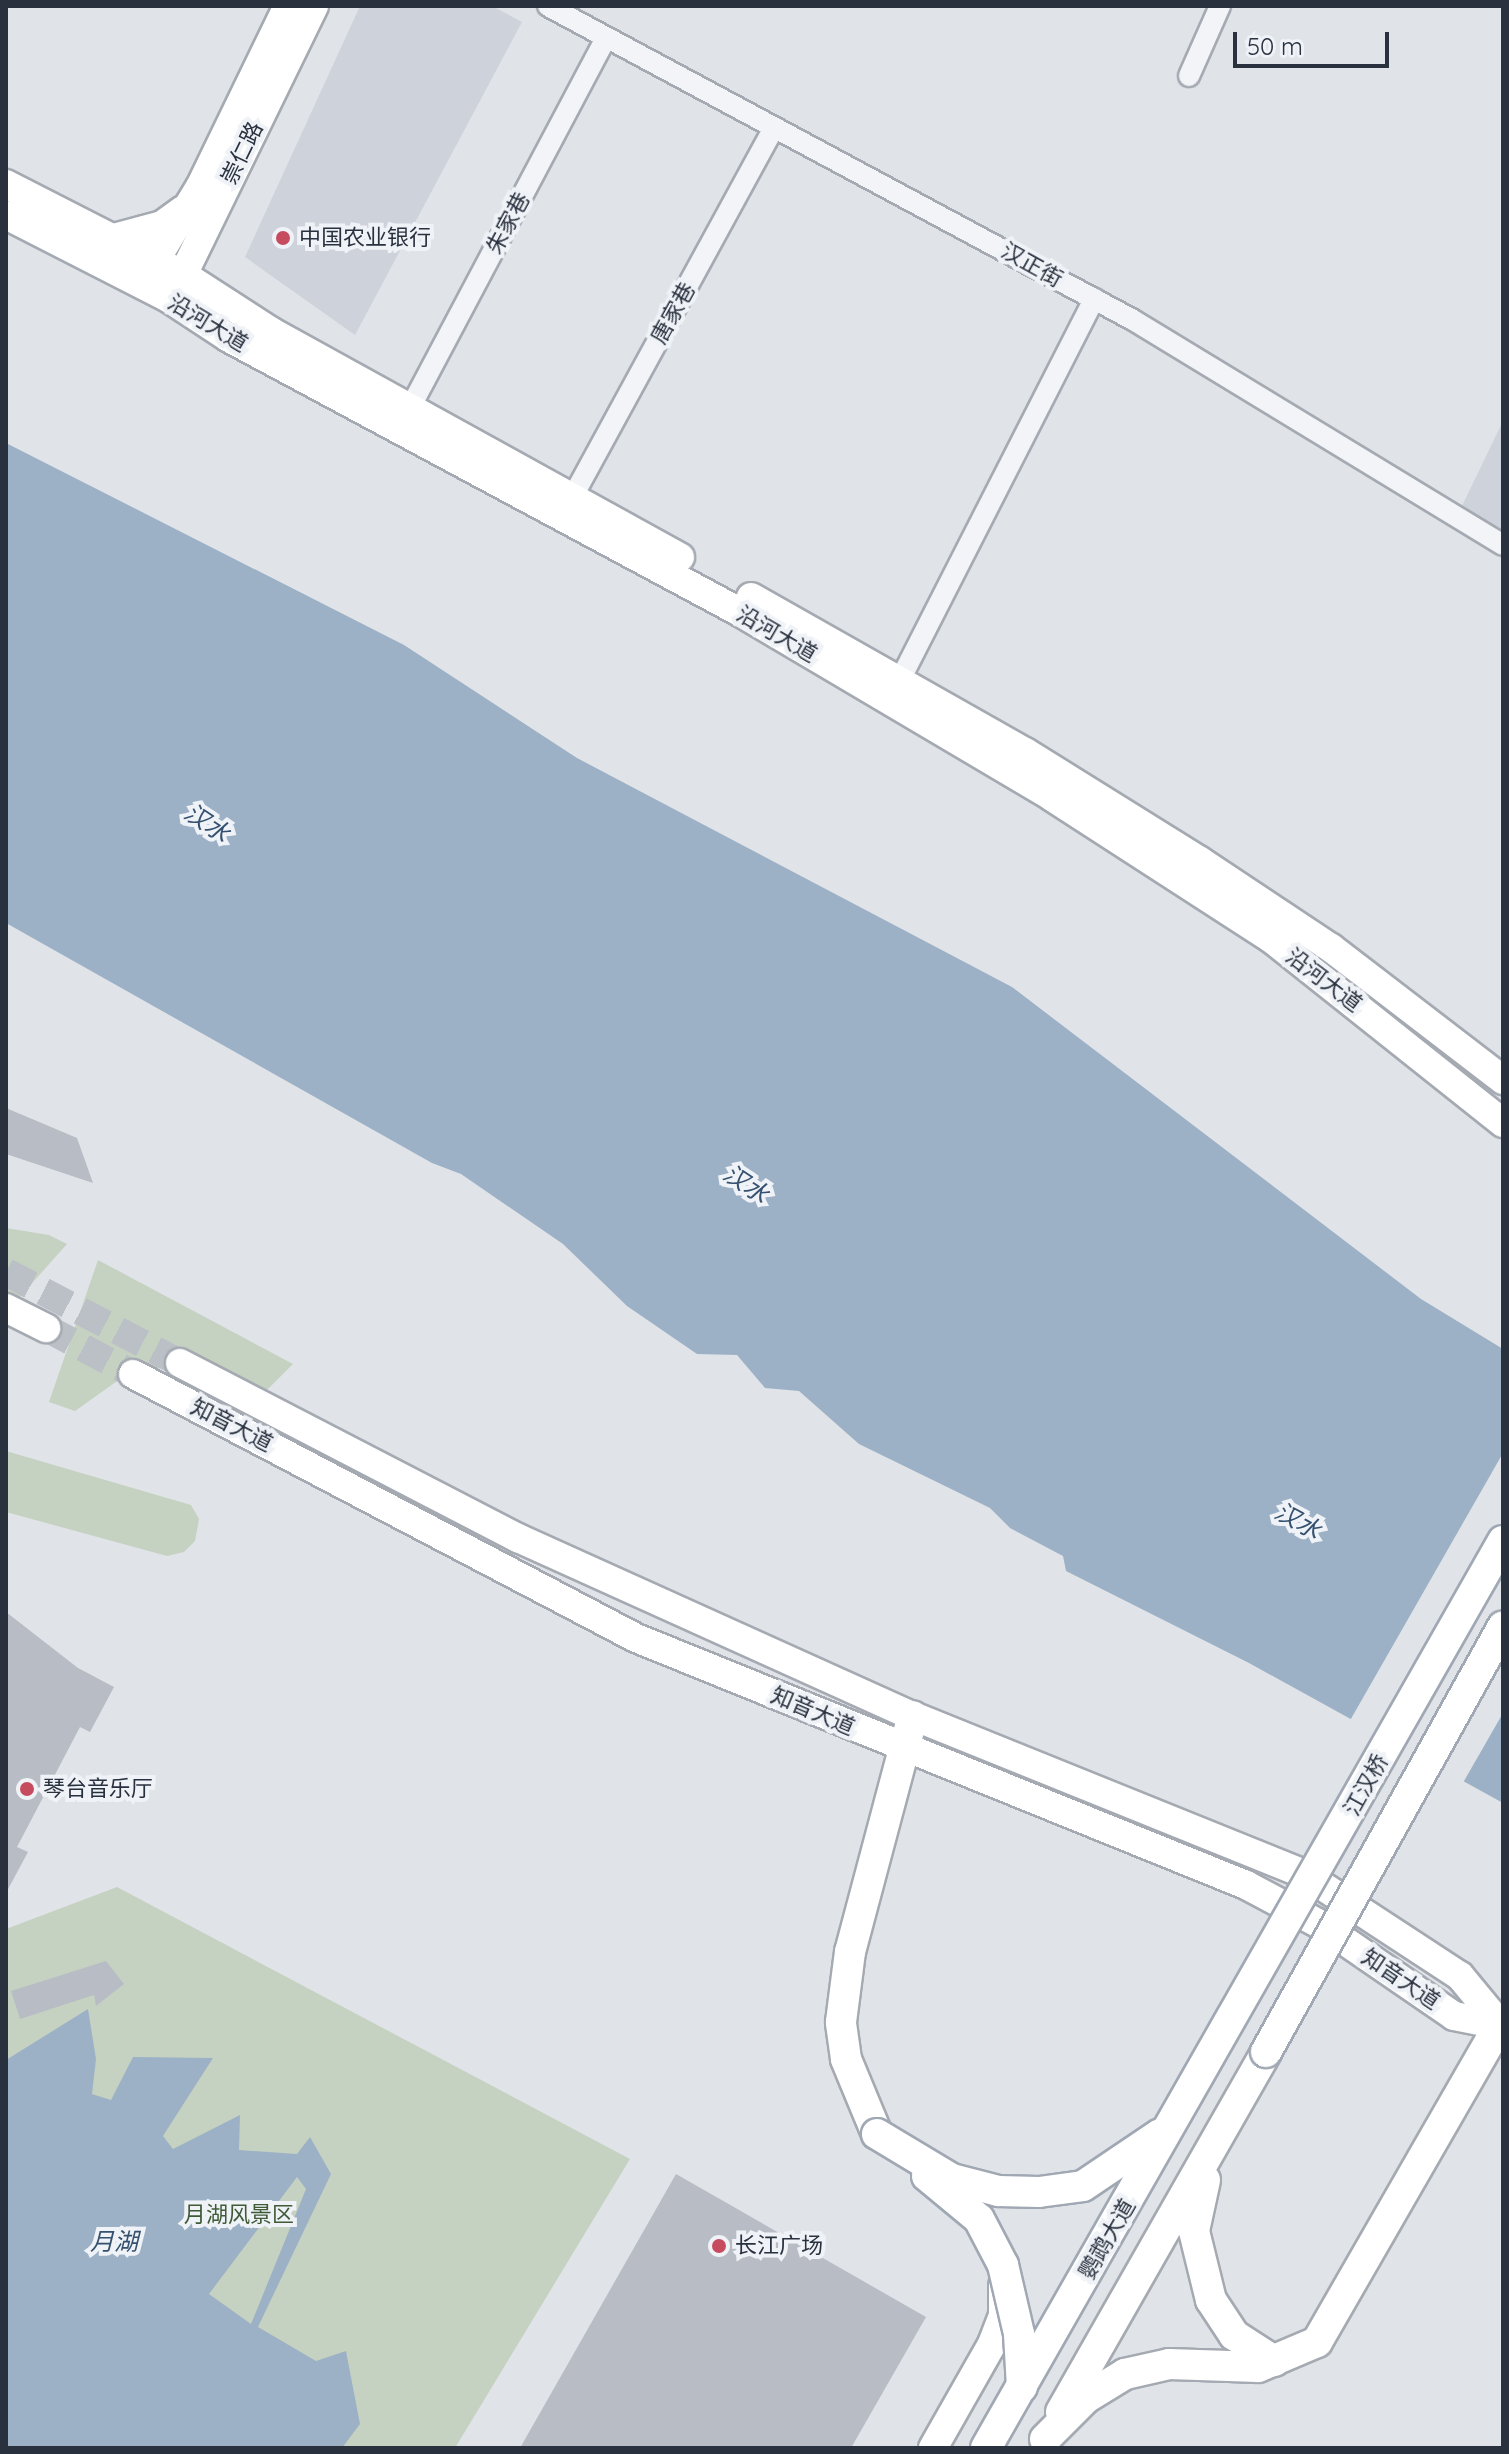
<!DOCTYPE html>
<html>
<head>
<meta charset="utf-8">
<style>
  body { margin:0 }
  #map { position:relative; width:1509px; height:2454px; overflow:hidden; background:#e0e3e8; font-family:Quicksand,"Noto Sans SC",sans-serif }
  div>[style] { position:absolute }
  .built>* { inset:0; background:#ced2da }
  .green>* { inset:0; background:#c6d2c1 }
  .water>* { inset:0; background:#9cb1c6 }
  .pier>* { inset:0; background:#e0e3e8 }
  .building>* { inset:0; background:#b7bcc5 }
  .secondary-tunnel>* { height:28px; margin-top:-14px; transform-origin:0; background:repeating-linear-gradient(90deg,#bbbfc6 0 28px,transparent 0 42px) }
  .roads { filter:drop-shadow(2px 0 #a5aab2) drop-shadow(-2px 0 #a5aab2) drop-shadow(0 2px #a5aab2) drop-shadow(0 -2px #a5aab2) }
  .minor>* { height:20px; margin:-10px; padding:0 10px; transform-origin:10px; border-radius:10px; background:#f2f4f7 }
  .secondary>* { height:28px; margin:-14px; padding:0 14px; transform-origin:14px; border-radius:14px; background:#fff }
  .primary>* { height:30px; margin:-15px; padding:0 15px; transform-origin:15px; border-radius:15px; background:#fff }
  .bridges { filter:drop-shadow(2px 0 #a0a8b3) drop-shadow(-2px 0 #a0a8b3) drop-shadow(0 2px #a0a8b3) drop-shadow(0 -2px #a0a8b3) }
  .primary-bridge>* { height:30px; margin:-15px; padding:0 15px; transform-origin:15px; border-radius:15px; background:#fff }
  .dots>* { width:22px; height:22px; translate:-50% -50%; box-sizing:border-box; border:4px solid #eff2f6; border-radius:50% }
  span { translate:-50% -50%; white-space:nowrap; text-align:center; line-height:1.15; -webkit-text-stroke:8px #eff2f6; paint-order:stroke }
  .street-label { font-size:22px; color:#29313f }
  .poi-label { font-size:22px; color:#29313f }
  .left { translate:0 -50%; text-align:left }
  .park-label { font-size:22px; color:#3e5a37 }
  .water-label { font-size:24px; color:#355170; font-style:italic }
  .frame { position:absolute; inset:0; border:8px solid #29313f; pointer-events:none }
  .scale { position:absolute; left:1233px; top:32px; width:156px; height:36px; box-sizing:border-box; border:4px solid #29313f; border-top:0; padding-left:10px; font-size:24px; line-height:28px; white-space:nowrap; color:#29313f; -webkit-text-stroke:6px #eff2f6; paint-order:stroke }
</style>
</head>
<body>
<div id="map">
  <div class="built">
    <div style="clip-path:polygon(360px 6px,492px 6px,522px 22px,355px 335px,245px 257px)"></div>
    <div style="clip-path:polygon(1503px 421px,1503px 535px,1460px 510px)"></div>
  </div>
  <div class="green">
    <div style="clip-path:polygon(6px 1228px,49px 1235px,67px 1244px,18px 1299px,6px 1292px)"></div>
    <div style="clip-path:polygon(98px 1260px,293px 1364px,264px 1393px,180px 1363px,120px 1379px,75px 1411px,49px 1402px)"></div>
    <div style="clip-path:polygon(6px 1451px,191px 1505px,199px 1519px,195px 1541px,184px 1552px,167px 1556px,6px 1512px)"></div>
    <div style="clip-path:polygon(117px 1887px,630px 2159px,455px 2448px,6px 2448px,6px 1929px)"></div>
  </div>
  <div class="water">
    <div style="clip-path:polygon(6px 443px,404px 645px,577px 758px,1012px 987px,1421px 1299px,1503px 1349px,1503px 1803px,1249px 1663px,1066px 1571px,1063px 1556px,1010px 1528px,990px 1508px,859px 1444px,799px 1391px,765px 1388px,737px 1355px,697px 1354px,627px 1306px,563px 1244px,461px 1174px,432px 1163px,6px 923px)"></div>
    <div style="clip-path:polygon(evenodd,88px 2009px,96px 2059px,92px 2094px,111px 2100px,133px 2057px,213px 2058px,163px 2136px,173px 2149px,240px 2115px,239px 2150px,297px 2154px,310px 2137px,331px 2174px,258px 2327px,316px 2361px,346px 2351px,360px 2424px,342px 2448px,6px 2448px,6px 2060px,88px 2009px,297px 2177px,306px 2189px,251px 2324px,209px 2294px,297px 2177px)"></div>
  </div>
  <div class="pier">
    <div style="clip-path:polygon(1503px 1453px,1503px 1713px,1460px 1788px,1348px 1724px)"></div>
  </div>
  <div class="building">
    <div style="clip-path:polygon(6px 1108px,77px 1138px,93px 1183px,6px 1154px)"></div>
    <div style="clip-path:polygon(6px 1612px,78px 1668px,114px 1687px,90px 1732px,80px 1727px,17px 1847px,28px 1852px,6px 1893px)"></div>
    <div style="clip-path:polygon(106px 1961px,124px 1984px,96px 2006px,94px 1995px,20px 2019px,11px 1991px)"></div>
    <div style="clip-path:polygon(676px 2174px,926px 2317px,851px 2448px,520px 2448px)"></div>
  </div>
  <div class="secondary-tunnel">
    <div style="left:6px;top:1272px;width:196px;rotate:27.6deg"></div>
    <div style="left:46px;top:1328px;width:98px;rotate:27.9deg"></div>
  </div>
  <div class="roads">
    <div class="minor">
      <div style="left:548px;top:6px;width:664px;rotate:28.22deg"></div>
      <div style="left:1133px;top:320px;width:433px;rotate:31.3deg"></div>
      <div style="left:1189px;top:76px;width:77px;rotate:-66.1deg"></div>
      <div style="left:410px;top:408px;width:419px;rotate:-62.1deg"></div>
      <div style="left:572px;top:498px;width:422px;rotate:-61.4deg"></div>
      <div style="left:900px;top:680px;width:428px;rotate:-63deg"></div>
    </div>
    <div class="secondary">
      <div style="left:6px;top:184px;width:200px;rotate:27.1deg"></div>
      <div style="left:184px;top:275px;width:105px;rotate:32.9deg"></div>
      <div style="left:272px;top:332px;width:466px;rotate:28.9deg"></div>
      <div style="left:6px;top:215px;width:184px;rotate:27.1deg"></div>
      <div style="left:170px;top:299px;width:71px;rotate:33.5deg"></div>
      <div style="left:229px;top:338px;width:578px;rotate:28.21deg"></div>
      <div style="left:738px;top:611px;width:365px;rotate:30.6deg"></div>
      <div style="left:1052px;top:797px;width:263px;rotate:32.9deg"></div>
      <div style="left:1273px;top:940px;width:294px;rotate:38.5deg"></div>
      <div style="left:110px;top:239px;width:54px;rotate:-15.1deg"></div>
      <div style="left:162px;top:225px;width:26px;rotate:-36deg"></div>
      <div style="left:145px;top:277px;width:105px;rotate:-58.6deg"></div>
      <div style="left:200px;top:187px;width:201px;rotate:-64.1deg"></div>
      <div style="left:175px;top:291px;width:317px;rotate:-64deg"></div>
      <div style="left:751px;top:597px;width:315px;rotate:29.5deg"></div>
      <div style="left:1025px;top:752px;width:206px;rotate:31.9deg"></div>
      <div style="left:1200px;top:861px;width:157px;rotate:33.6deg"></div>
      <div style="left:1331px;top:948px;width:217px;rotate:37.5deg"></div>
      <div style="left:6px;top:1308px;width:45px;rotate:26.6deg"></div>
      <div style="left:180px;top:1363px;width:381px;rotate:27.4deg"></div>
      <div style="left:518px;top:1538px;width:433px;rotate:24.3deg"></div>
      <div style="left:913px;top:1716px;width:422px;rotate:22deg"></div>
      <div style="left:1304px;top:1874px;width:186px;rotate:33.2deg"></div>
      <div style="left:1460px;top:1976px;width:67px;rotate:50.4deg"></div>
      <div style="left:133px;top:1374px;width:568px;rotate:27.69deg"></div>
      <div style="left:636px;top:1638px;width:658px;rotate:22.04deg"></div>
      <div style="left:1246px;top:1885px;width:87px;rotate:28deg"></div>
      <div style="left:1323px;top:1926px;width:159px;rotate:34.5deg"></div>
      <div style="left:1454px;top:2016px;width:46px;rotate:11.3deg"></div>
      <div style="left:933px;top:2448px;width:120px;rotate:-60.4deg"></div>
      <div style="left:992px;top:2344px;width:30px;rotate:-69deg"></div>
      <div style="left:1003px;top:2316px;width:30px;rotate:-90deg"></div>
    </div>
    <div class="primary">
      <div style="left:877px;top:2134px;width:81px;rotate:-112.5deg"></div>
      <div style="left:846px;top:2059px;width:37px;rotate:-98deg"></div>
      <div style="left:841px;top:2022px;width:71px;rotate:-82.7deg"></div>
      <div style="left:850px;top:1952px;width:244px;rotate:-75.1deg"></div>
      <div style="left:1205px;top:2180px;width:52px;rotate:102.2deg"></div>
      <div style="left:1194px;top:2231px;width:71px;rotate:76.2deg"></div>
      <div style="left:1211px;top:2300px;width:42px;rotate:56.7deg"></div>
      <div style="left:1234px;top:2335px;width:48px;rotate:33deg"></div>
      <div style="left:1061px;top:2412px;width:414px;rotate:-60.3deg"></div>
      <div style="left:1045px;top:2439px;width:58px;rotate:-45deg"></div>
      <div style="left:1086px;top:2398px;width:46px;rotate:-31.6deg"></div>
      <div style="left:1125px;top:2374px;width:45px;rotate:-12.8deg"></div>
      <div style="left:1169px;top:2364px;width:89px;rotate:1.9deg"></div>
      <div style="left:1258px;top:2367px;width:64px;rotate:-23deg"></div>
      <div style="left:1317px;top:2342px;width:366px;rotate:-60.1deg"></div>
    </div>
  </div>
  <div class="bridges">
    <div class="primary-bridge">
      <div style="left:1266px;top:2052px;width:487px;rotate:-60.9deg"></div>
      <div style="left:877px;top:2134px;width:87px;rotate:31deg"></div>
      <div style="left:952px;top:2179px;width:48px;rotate:14.6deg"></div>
      <div style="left:998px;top:2191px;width:41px;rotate:1.4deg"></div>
      <div style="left:1039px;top:2192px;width:44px;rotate:-7.8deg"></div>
      <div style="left:1083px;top:2186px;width:93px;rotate:-34deg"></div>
      <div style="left:927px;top:2176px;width:67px;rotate:39.6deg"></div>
      <div style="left:979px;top:2219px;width:52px;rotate:62.4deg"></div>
      <div style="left:1003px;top:2265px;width:71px;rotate:76.9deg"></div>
      <div style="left:1019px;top:2334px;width:53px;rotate:86.8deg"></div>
      <div style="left:986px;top:2448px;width:1044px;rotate:-60.32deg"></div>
    </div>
  </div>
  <div class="dots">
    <div style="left:283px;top:238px;background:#c74b5f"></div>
    <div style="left:27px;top:1789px;background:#c74b5f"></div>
    <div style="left:719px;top:2246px;background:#c74b5f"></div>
  </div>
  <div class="street-label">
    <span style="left:242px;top:153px;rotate:-64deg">崇仁路</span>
    <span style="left:508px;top:223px;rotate:-62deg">朱家巷</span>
    <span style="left:1032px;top:265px;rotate:29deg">汉正街</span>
    <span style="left:673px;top:313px;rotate:-61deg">唐家巷</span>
    <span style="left:208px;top:323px;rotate:31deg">沿河大道</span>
    <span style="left:777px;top:634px;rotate:30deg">沿河大道</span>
    <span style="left:1324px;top:980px;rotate:37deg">沿河大道</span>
    <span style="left:232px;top:1425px;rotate:27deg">知音大道</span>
    <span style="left:813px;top:1711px;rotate:23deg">知音大道</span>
    <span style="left:1366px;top:1785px;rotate:-61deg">江汉桥</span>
    <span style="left:1401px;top:1979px;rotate:34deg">知音大道</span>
    <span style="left:1107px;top:2239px;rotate:-60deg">鹦鹉大道</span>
  </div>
  <div class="poi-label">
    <span class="left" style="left:299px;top:238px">中国农业银行</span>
    <span class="left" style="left:43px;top:1789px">琴台音乐厅</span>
    <span class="left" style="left:735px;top:2246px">长江广场</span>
  </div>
  <div class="park-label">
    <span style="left:239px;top:2215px">月湖风景区</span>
  </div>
  <div class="water-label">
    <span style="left:207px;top:823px;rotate:34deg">汉水</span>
    <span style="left:746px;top:1184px;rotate:34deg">汉水</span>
    <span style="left:1298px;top:1521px;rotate:29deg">汉水</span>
    <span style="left:114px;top:2242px">月湖</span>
  </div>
  <div class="frame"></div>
  <div class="scale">50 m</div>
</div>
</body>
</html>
